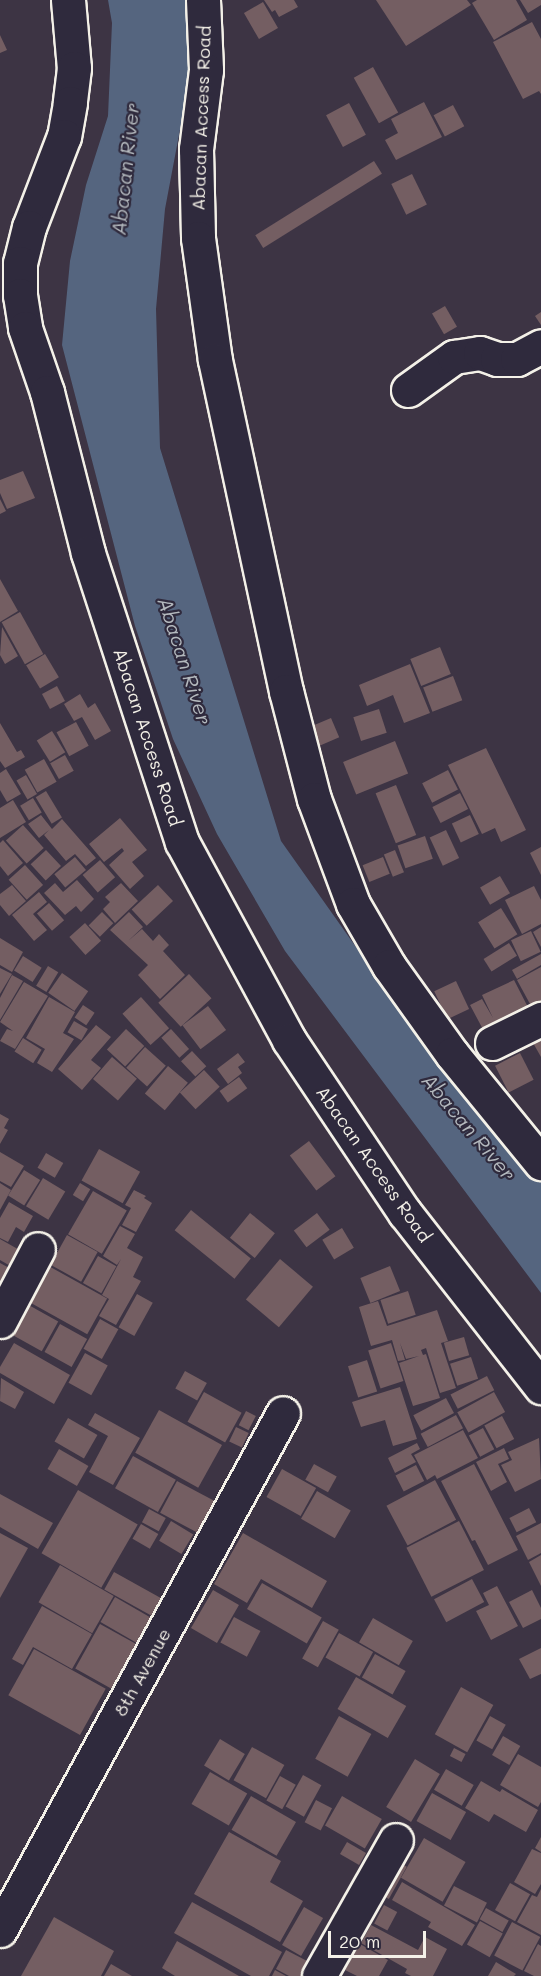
<!DOCTYPE html>
<html>
<head>
<meta charset="utf-8">
<style>
  body { margin:0 }
  #map { position:relative; width:541px; height:1976px; overflow:hidden; background:#3d3444; font-family:Mali,sans-serif }
  div>[style] { position:absolute }
  .water>* { inset:0; background:#55657f }
  .building>* { inset:0; background:#745e62; transform-origin:0 0 }
  .roads { filter:drop-shadow(2px 0 #f4f1e8) drop-shadow(-2px 0 #f4f1e8) drop-shadow(0 2px #f4f1e8) drop-shadow(0 -2px #f4f1e8) }
  .minor>* { height:33px; margin:-16.5px; padding:0 16.5px; transform-origin:16.5px; border-radius:16.5px; background:#2f2a3d }
  .tertiary>* { height:33px; margin:-16.5px; padding:0 16.5px; transform-origin:16.5px; border-radius:16.5px; background:#2f2a3d }
  span { translate:-50% -50%; white-space:nowrap; text-align:center; line-height:1.15; -webkit-text-stroke:4.5px #2f2a3d; paint-order:stroke }
  .street-label { font-size:18px; color:#f4f1e8 }
  .water-label { font-size:20px; color:#b4b9be; font-style:italic }
  .scale { position:absolute; left:328px; top:1931px; width:98px; height:27px; box-sizing:border-box; border:3px solid #f4f1e8; border-top:0; padding-left:8px; font-size:18px; line-height:21px; white-space:nowrap; color:#f4f1e8; -webkit-text-stroke:4px #2f2a3d; paint-order:stroke }
</style>
</head>
<body>
<div id="map">
  <div class="water">
    <div style="clip-path:polygon(108px 0,188px 0,192px 66px,165px 209px,156px 309px,160px 448px,281px 841px,392px 998px,541px 1176px,541px 1293px,285px 951px,217px 834px,173px 739px,135px 626px,62px 345px,70px 261px,86px 185px,108px 116px,112px 23px)"></div>
  </div>
  <div class="building">
    <div style="clip-path:polygon(264px 0,294px 0,298px 7px,279px 17px,275px 10px,272px 12px)"></div>
    <div style="clip-path:polygon(376px 0,467px 0,471px 5px,406px 46px)"></div>
    <div style="clip-path:polygon(477px 0,516px 0,527px 20px,494px 40px,472px 3px)"></div>
    <div style="clip-path:polygon(520px 0,541px 0,541px 5px,528px 13px)"></div>
    <div style="left:263px;top:2px;width:30px;height:22px;rotate:60deg"></div>
    <div style="clip-path:polygon(532px 22px,541px 39px,541px 94px,539px 91px,523px 99px,493px 42px)"></div>
    <div style="clip-path:polygon(0 35px,7px 50px,0 53px)"></div>
    <div style="left:373px;top:67px;width:52px;height:22px;rotate:61deg"></div>
    <div style="clip-path:polygon(424px 102px,442px 137px,396px 160px,385px 140px,398px 133px,391px 119px)"></div>
    <div style="left:349px;top:103px;width:36px;height:26px;rotate:62deg"></div>
    <div style="left:453px;top:105px;width:24px;height:22px;rotate:62deg"></div>
    <div style="left:374px;top:161px;width:15px;height:140px;rotate:58deg"></div>
    <div style="left:412px;top:174px;width:34px;height:23px;rotate:64deg"></div>
    <div style="left:445px;top:306px;width:24px;height:15px;rotate:60deg"></div>
    <div style="clip-path:polygon(541px 312px,541px 325px,535px 316px)"></div>
    <div style="clip-path:polygon(23px 471px,35px 498px,7px 509px,0 493px,0 480px)"></div>
    <div style="clip-path:polygon(0 499px,6px 511px,0 514px)"></div>
    <div style="clip-path:polygon(0 579px,18px 611px,0 622px)"></div>
    <div style="left:20px;top:612px;width:48px;height:21px;rotate:61deg"></div>
    <div style="clip-path:polygon(2px 627px,18px 656px,5px 664px,0 655px)"></div>
    <div style="left:440px;top:647px;width:29px;height:32px;rotate:68deg"></div>
    <div style="left:45px;top:654px;width:27px;height:22px;rotate:59deg"></div>
    <div style="clip-path:polygon(410px 664px,430px 713px,404px 723px,393px 695px,367px 706px,359px 685px)"></div>
    <div style="left:453px;top:676px;width:26px;height:32px;rotate:69deg"></div>
    <div style="left:57px;top:686px;width:17px;height:17px;rotate:62deg"></div>
    <div style="clip-path:polygon(80px 694px,88px 708px,95px 703px,111px 731px,95px 740px,82px 717px,74px 721px,64px 704px)"></div>
    <div style="left:379px;top:709px;width:25px;height:27px;rotate:72deg"></div>
    <div style="left:331px;top:718px;width:21px;height:27px;rotate:67deg"></div>
    <div style="left:76px;top:722px;width:27px;height:22px;rotate:62deg"></div>
    <div style="clip-path:polygon(0 723px,17px 752px,21px 750px,25px 757px,5px 768px,0 761px)"></div>
    <div style="left:52px;top:731px;width:25px;height:18px;rotate:58deg"></div>
    <div style="left:395px;top:741px;width:35px;height:56px;rotate:68deg"></div>
    <div style="clip-path:polygon(486px 748px,526px 830px,501px 842px,495px 828px,482px 834px,448px 765px)"></div>
    <div style="left:65px;top:755px;width:18px;height:17px;rotate:61deg"></div>
    <div style="left:44px;top:759px;width:26px;height:22px;rotate:61deg"></div>
    <div style="clip-path:polygon(6px 769px,21px 794px,7px 802px,0 790px,0 773px)"></div>
    <div style="left:448px;top:770px;width:22px;height:29px;rotate:63deg"></div>
    <div style="left:26px;top:775px;width:22px;height:11px;rotate:60deg"></div>
    <div style="left:396px;top:785px;width:54px;height:22px;rotate:68deg"></div>
    <div style="left:46px;top:791px;width:31px;height:12px;rotate:59deg"></div>
    <div style="left:460px;top:793px;width:18px;height:31px;rotate:63deg"></div>
    <div style="left:33px;top:798px;width:17px;height:15px;rotate:59deg"></div>
    <div style="clip-path:polygon(13px 800px,26px 822px,0 838px,0 808px)"></div>
    <div style="clip-path:polygon(41px 815px,52px 829px,62px 819px,96px 858px,86px 866px,75px 854px,66px 861px,44px 835px,49px 830px,39px 838px,28px 824px)"></div>
    <div style="left:470px;top:815px;width:21px;height:20px;rotate:65deg"></div>
    <div style="clip-path:polygon(120px 818px,147px 850px,132px 862px,144px 876px,130px 889px,109px 865px,124px 851px,122px 848px,104px 862px,89px 844px)"></div>
    <div style="left:23px;top:825px;width:31px;height:23px;rotate:48deg"></div>
    <div style="left:446px;top:830px;width:31px;height:18px;rotate:65deg"></div>
    <div style="left:425px;top:836px;width:24px;height:29px;rotate:71deg"></div>
    <div style="clip-path:polygon(3px 840px,23px 863px,8px 876px,0 866px,0 843px)"></div>
    <div style="clip-path:polygon(541px 847px,541px 875px,530px 853px)"></div>
    <div style="left:46px;top:850px;width:22px;height:21px;rotate:47deg"></div>
    <div style="left:395px;top:850px;width:24px;height:12px;rotate:68deg"></div>
    <div style="left:75px;top:857px;width:17px;height:27px;rotate:50deg"></div>
    <div style="left:383px;top:857px;width:18px;height:22px;rotate:68deg"></div>
    <div style="left:100px;top:860px;width:23px;height:23px;rotate:49deg"></div>
    <div style="left:25px;top:865px;width:27px;height:22px;rotate:48deg"></div>
    <div style="left:500px;top:876px;width:20px;height:23px;rotate:60deg"></div>
    <div style="clip-path:polygon(77px 880px,94px 899px,81px 912px,76px 906px,65px 915px,44px 893px,55px 883px,63px 892px)"></div>
    <div style="clip-path:polygon(121px 883px,138px 901px,115px 923px,103px 909px,110px 902px,105px 897px)"></div>
    <div style="clip-path:polygon(12px 885px,26px 901px,9px 916px,0 905px,0 894px)"></div>
    <div style="left:158px;top:885px;width:22px;height:36px;rotate:47deg"></div>
    <div style="clip-path:polygon(534px 886px,541px 900px,541px 924px,522px 934px,505px 900px)"></div>
    <div style="clip-path:polygon(39px 892px,47px 902px,33px 914px,47px 930px,34px 941px,12px 915px)"></div>
    <div style="left:49px;top:903px;width:23px;height:16px;rotate:49deg"></div>
    <div style="left:501px;top:908px;width:31px;height:27px;rotate:58deg"></div>
    <div style="left:102px;top:912px;width:16px;height:19px;rotate:45deg"></div>
    <div style="clip-path:polygon(129px 912px,143px 927px,128px 941px,142px 929px,153px 941px,159px 934px,169px 945px,163px 951px,185px 975px,160px 999px,138px 975px,148px 965px,110px 930px)"></div>
    <div style="left:85px;top:923px;width:24px;height:21px;rotate:48deg"></div>
    <div style="clip-path:polygon(541px 927px,541px 947px,533px 932px)"></div>
    <div style="left:531px;top:931px;width:23px;height:22px;rotate:65deg"></div>
    <div style="clip-path:polygon(0 938px,23px 952px,12px 972px,0 965px)"></div>
    <div style="left:509px;top:943px;width:15px;height:30px;rotate:58deg"></div>
    <div style="clip-path:polygon(541px 954px,541px 965px,517px 979px,512px 970px)"></div>
    <div style="left:23px;top:956px;width:22px;height:17px;rotate:32deg"></div>
    <div style="left:48px;top:966px;width:12px;height:23px;rotate:31deg"></div>
    <div style="clip-path:polygon(541px 967px,541px 1012px,536px 1015px,517px 980px)"></div>
    <div style="clip-path:polygon(0 968px,12px 974px,0 994px)"></div>
    <div style="left:62px;top:973px;width:32px;height:24px;rotate:35deg"></div>
    <div style="left:189px;top:974px;width:33px;height:42px;rotate:47deg"></div>
    <div style="clip-path:polygon(12px 975px,23px 981px,0 1020px,0 998px)"></div>
    <div style="clip-path:polygon(514px 980px,533px 1017px,486px 1035px,470px 1005px,482px 999px,493px 1018px,482px 995px)"></div>
    <div style="left:456px;top:981px;width:31px;height:24px;rotate:65deg"></div>
    <div style="clip-path:polygon(24px 982px,48px 996px,15px 1049px,0 1041px,7px 1029px,13px 1031px,0 1022px)"></div>
    <div style="clip-path:polygon(49px 997px,75px 1012px,63px 1033px,74px 1039px,52px 1072px,37px 1063px,45px 1049px,26px 1038px)"></div>
    <div style="left:141px;top:997px;width:42px;height:25px;rotate:48deg"></div>
    <div style="left:83px;top:1005px;width:14px;height:15px;rotate:34deg"></div>
    <div style="left:208px;top:1006px;width:30px;height:32px;rotate:53deg"></div>
    <div style="left:74px;top:1021px;width:16px;height:13px;rotate:30deg"></div>
    <div style="clip-path:polygon(541px 1023px,541px 1057px,527px 1032px)"></div>
    <div style="clip-path:polygon(96px 1025px,111px 1037px,91px 1060px,101px 1068px,82px 1090px,58px 1069px)"></div>
    <div style="left:126px;top:1029px;width:25px;height:28px;rotate:43deg"></div>
    <div style="left:171px;top:1029px;width:27px;height:13px;rotate:48deg"></div>
    <div style="left:23px;top:1038px;width:22px;height:16px;rotate:32deg"></div>
    <div style="left:145px;top:1047px;width:28px;height:28px;rotate:42deg"></div>
    <div style="left:192px;top:1051px;width:21px;height:15px;rotate:47deg"></div>
    <div style="clip-path:polygon(238px 1053px,245px 1062px,238px 1067px,242px 1073px,228px 1084px,217px 1069px)"></div>
    <div style="left:520px;top:1053px;width:30px;height:28px;rotate:63deg"></div>
    <div style="left:112px;top:1057px;width:33px;height:29px;rotate:41deg"></div>
    <div style="left:168px;top:1066px;width:26px;height:36px;rotate:40deg"></div>
    <div style="left:204px;top:1070px;width:23px;height:33px;rotate:47deg"></div>
    <div style="left:239px;top:1077px;width:14px;height:24px;rotate:54deg"></div>
    <div style="clip-path:polygon(0 1114px,9px 1119px,4px 1128px,8px 1130px,0 1144px)"></div>
    <div style="left:309px;top:1141px;width:44px;height:24px;rotate:53deg"></div>
    <div style="left:99px;top:1149px;width:47px;height:36px;rotate:29deg"></div>
    <div style="clip-path:polygon(0 1152px,24px 1166px,11px 1187px,0 1181px)"></div>
    <div style="left:46px;top:1153px;width:20px;height:17px;rotate:30deg"></div>
    <div style="left:24px;top:1170px;width:19px;height:30px;rotate:32deg"></div>
    <div style="left:43px;top:1178px;width:26px;height:33px;rotate:31deg"></div>
    <div style="clip-path:polygon(0 1183px,11px 1190px,0 1210px)"></div>
    <div style="left:80px;top:1183px;width:12px;height:14px;rotate:31deg"></div>
    <div style="clip-path:polygon(134px 1190px,146px 1196px,144px 1198px,152px 1203px,136px 1232px,122px 1225px,131px 1208px,125px 1205px)"></div>
    <div style="left:93px;top:1191px;width:39px;height:50px;rotate:30deg"></div>
    <div style="clip-path:polygon(9px 1202px,33px 1216px,24px 1232px,16px 1227px,8px 1242px,0 1238px,0 1218px)"></div>
    <div style="left:191px;top:1210px;width:77px;height:26px;rotate:39deg"></div>
    <div style="left:250px;top:1213px;width:32px;height:32px;rotate:39deg"></div>
    <div style="left:317px;top:1213px;width:21px;height:29px;rotate:53deg"></div>
    <div style="clip-path:polygon(120px 1226px,135px 1234px,127px 1248px,143px 1257px,133px 1277px,141px 1281px,116px 1325px,99px 1316px,109px 1299px,102px 1295px,121px 1259px,117px 1265px,103px 1256px)"></div>
    <div style="left:342px;top:1228px;width:23px;height:23px;rotate:59deg"></div>
    <div style="left:67px;top:1235px;width:35px;height:34px;rotate:29deg"></div>
    <div style="clip-path:polygon(0 1239px,23px 1252px,14px 1268px,0 1260px)"></div>
    <div style="left:98px;top:1256px;width:21px;height:31px;rotate:29deg"></div>
    <div style="left:280px;top:1259px;width:43px;height:53px;rotate:40deg"></div>
    <div style="clip-path:polygon(0 1263px,13px 1270px,6px 1285px,0 1282px)"></div>
    <div style="left:45px;top:1264px;width:71px;height:41px;rotate:29deg"></div>
    <div style="left:390px;top:1266px;width:27px;height:32px;rotate:68deg"></div>
    <div style="left:408px;top:1291px;width:25px;height:29px;rotate:72deg"></div>
    <div style="left:137px;top:1294px;width:18px;height:38px;rotate:29deg"></div>
    <div style="clip-path:polygon(378px 1301px,387px 1326px,437px 1310px,448px 1341px,441px 1343px,456px 1388px,440px 1393px,426px 1348px,421px 1350px,423px 1355px,426px 1354px,440px 1398px,413px 1406px,399px 1363px,419px 1356px,406px 1359px,400px 1343px,405px 1360px,398px 1361px,392px 1340px,371px 1346px,359px 1307px)"></div>
    <div style="left:25px;top:1303px;width:38px;height:34px;rotate:29deg"></div>
    <div style="left:100px;top:1319px;width:21px;height:34px;rotate:29deg"></div>
    <div style="left:60px;top:1324px;width:31px;height:32px;rotate:29deg"></div>
    <div style="left:464px;top:1337px;width:19px;height:21px;rotate:74deg"></div>
    <div style="clip-path:polygon(14px 1343px,70px 1375px,54px 1404px,0 1373px,0 1367px)"></div>
    <div style="left:391px;top:1343px;width:40px;height:24px;rotate:72deg"></div>
    <div style="left:85px;top:1353px;width:26px;height:34px;rotate:29deg"></div>
    <div style="left:471px;top:1357px;width:23px;height:22px;rotate:72deg"></div>
    <div style="left:367px;top:1360px;width:33px;height:20px;rotate:72deg"></div>
    <div style="left:185px;top:1371px;width:25px;height:20px;rotate:29deg"></div>
    <div style="left:487px;top:1376px;width:16px;height:41px;rotate:63deg"></div>
    <div style="clip-path:polygon(1px 1378px,24px 1392px,15px 1409px,0 1401px)"></div>
    <div style="clip-path:polygon(400px 1387px,417px 1439px,393px 1446px,385px 1420px,361px 1427px,352px 1402px)"></div>
    <div style="left:204px;top:1392px;width:43px;height:34px;rotate:29deg"></div>
    <div style="left:494px;top:1392px;width:23px;height:42px;rotate:61deg"></div>
    <div style="left:446px;top:1398px;width:17px;height:37px;rotate:62deg"></div>
    <div style="left:159px;top:1410px;width:72px;height:49px;rotate:29deg"></div>
    <div style="left:246px;top:1411px;width:11px;height:16px;rotate:27deg"></div>
    <div style="clip-path:polygon(95px 1413px,140px 1438px,113px 1485px,89px 1472px,108px 1436px,88px 1425px)"></div>
    <div style="left:456px;top:1415px;width:15px;height:40px;rotate:62deg"></div>
    <div style="left:502px;top:1416px;width:26px;height:20px;rotate:62deg"></div>
    <div style="left:68px;top:1418px;width:34px;height:27px;rotate:30deg"></div>
    <div style="left:236px;top:1427px;width:14px;height:16px;rotate:25deg"></div>
    <div style="left:483px;top:1428px;width:24px;height:16px;rotate:62deg"></div>
    <div style="clip-path:polygon(463px 1430px,478px 1458px,437px 1479px,435px 1475px,427px 1480px,414px 1455px)"></div>
    <div style="clip-path:polygon(539px 1438px,541px 1479px,515px 1492px,501px 1465px,512px 1460px,508px 1452px)"></div>
    <div style="clip-path:polygon(417px 1443px,420px 1449px,411px 1454px,416px 1462px,395px 1473px,388px 1458px)"></div>
    <div style="clip-path:polygon(504px 1448px,509px 1459px,498px 1464px,507px 1482px,491px 1491px,476px 1462px)"></div>
    <div style="left:59px;top:1449px;width:34px;height:23px;rotate:30deg"></div>
    <div style="left:133px;top:1456px;width:49px;height:37px;rotate:29deg"></div>
    <div style="left:314px;top:1464px;width:26px;height:18px;rotate:29deg"></div>
    <div style="clip-path:polygon(474px 1464px,518px 1550px,488px 1565px,475px 1540px,472px 1541px,441px 1481px)"></div>
    <div style="left:416px;top:1465px;width:18px;height:23px;rotate:63deg"></div>
    <div style="left:282px;top:1469px;width:39px;height:32px;rotate:29deg"></div>
    <div style="left:435px;top:1480px;width:45px;height:55px;rotate:62deg"></div>
    <div style="left:177px;top:1481px;width:42px;height:36px;rotate:28deg"></div>
    <div style="left:78px;top:1490px;width:69px;height:73px;rotate:30deg"></div>
    <div style="left:317px;top:1491px;width:39px;height:32px;rotate:30deg"></div>
    <div style="clip-path:polygon(0 1494px,53px 1523px,38px 1549px,0 1527px)"></div>
    <div style="left:529px;top:1508px;width:16px;height:22px;rotate:63deg"></div>
    <div style="left:149px;top:1509px;width:19px;height:15px;rotate:28deg"></div>
    <div style="left:171px;top:1521px;width:26px;height:23px;rotate:31deg"></div>
    <div style="left:459px;top:1521px;width:55px;height:59px;rotate:63deg"></div>
    <div style="clip-path:polygon(541px 1523px,541px 1553px,528px 1560px,516px 1536px)"></div>
    <div style="left:141px;top:1524px;width:20px;height:17px;rotate:30deg"></div>
    <div style="clip-path:polygon(0 1533px,28px 1548px,0 1598px)"></div>
    <div style="clip-path:polygon(243px 1533px,327px 1581px,312px 1608px,261px 1579px,247px 1603px,214px 1584px)"></div>
    <div style="clip-path:polygon(541px 1555px,541px 1586px,529px 1562px)"></div>
    <div style="left:60px;top:1565px;width:62px;height:43px;rotate:30deg"></div>
    <div style="left:114px;top:1572px;width:55px;height:20px;rotate:29deg"></div>
    <div style="left:472px;top:1579px;width:26px;height:43px;rotate:62deg"></div>
    <div style="left:262px;top:1583px;width:69px;height:30px;rotate:30deg"></div>
    <div style="clip-path:polygon(497px 1586px,518px 1626px,491px 1640px,476px 1611px,489px 1605px,483px 1593px)"></div>
    <div style="left:213px;top:1590px;width:30px;height:44px;rotate:30deg"></div>
    <div style="clip-path:polygon(532px 1590px,541px 1608px,541px 1619px,523px 1628px,509px 1602px)"></div>
    <div style="left:115px;top:1597px;width:42px;height:29px;rotate:30deg"></div>
    <div style="clip-path:polygon(42px 1606px,92px 1634px,72px 1669px,33px 1647px,23px 1665px,12px 1659px)"></div>
    <div style="left:234px;top:1617px;width:30px;height:29px;rotate:28deg"></div>
    <div style="left:373px;top:1618px;width:46px;height:28px;rotate:30deg"></div>
    <div style="left:323px;top:1621px;width:18px;height:43px;rotate:29deg"></div>
    <div style="left:100px;top:1624px;width:46px;height:51px;rotate:29deg"></div>
    <div style="left:339px;top:1633px;width:39px;height:28px;rotate:29deg"></div>
    <div style="clip-path:polygon(541px 1648px,541px 1674px,530px 1679px,519px 1659px)"></div>
    <div style="left:34px;top:1649px;width:82px;height:53px;rotate:29deg"></div>
    <div style="left:375px;top:1654px;width:35px;height:27px;rotate:29deg"></div>
    <div style="left:356px;top:1677px;width:58px;height:37px;rotate:30deg"></div>
    <div style="left:461px;top:1687px;width:37px;height:54px;rotate:29deg"></div>
    <div style="left:339px;top:1716px;width:37px;height:49px;rotate:29deg"></div>
    <div style="left:490px;top:1716px;width:18px;height:28px;rotate:29deg"></div>
    <div style="left:503px;top:1736px;width:20px;height:22px;rotate:30deg"></div>
    <div style="left:220px;top:1739px;width:29px;height:31px;rotate:31deg"></div>
    <div style="left:252px;top:1747px;width:37px;height:38px;rotate:29deg"></div>
    <div style="left:454px;top:1748px;width:13px;height:9px;rotate:27deg"></div>
    <div style="clip-path:polygon(518px 1754px,541px 1767px,541px 1802px,538px 1807px,500px 1785px)"></div>
    <div style="left:415px;top:1759px;width:29px;height:56px;rotate:31deg"></div>
    <div style="left:446px;top:1769px;width:32px;height:24px;rotate:30deg"></div>
    <div style="left:210px;top:1772px;width:43px;height:37px;rotate:30deg"></div>
    <div style="left:303px;top:1775px;width:21px;height:36px;rotate:29deg"></div>
    <div style="left:280px;top:1776px;width:18px;height:28px;rotate:29deg"></div>
    <div style="clip-path:polygon(481px 1781px,500px 1792px,502px 1789px,538px 1810px,526px 1832px,494px 1814px,489px 1822px,465px 1808px)"></div>
    <div style="left:432px;top:1793px;width:39px;height:32px;rotate:29deg"></div>
    <div style="left:251px;top:1796px;width:52px;height:39px;rotate:30deg"></div>
    <div style="left:342px;top:1796px;width:46px;height:34px;rotate:30deg"></div>
    <div style="left:316px;top:1800px;width:18px;height:25px;rotate:27deg"></div>
    <div style="clip-path:polygon(229px 1832px,281px 1861px,270px 1882px,303px 1901px,280px 1942px,194px 1894px)"></div>
    <div style="clip-path:polygon(541px 1837px,541px 1852px,535px 1848px)"></div>
    <div style="left:424px;top:1838px;width:48px;height:46px;rotate:30deg"></div>
    <div style="left:347px;top:1842px;width:22px;height:14px;rotate:30deg"></div>
    <div style="clip-path:polygon(532px 1849px,541px 1853px,541px 1884px,535px 1894px,514px 1882px)"></div>
    <div style="left:391px;top:1858px;width:18px;height:37px;rotate:29deg"></div>
    <div style="clip-path:polygon(402px 1882px,475px 1925px,462px 1946px,428px 1927px,431px 1922px,392px 1900px)"></div>
    <div style="left:510px;top:1883px;width:23px;height:31px;rotate:29deg"></div>
    <div style="left:454px;top:1886px;width:37px;height:22px;rotate:27deg"></div>
    <div style="clip-path:polygon(541px 1889px,541px 1935px,517px 1922px,532px 1895px,537px 1897px)"></div>
    <div style="clip-path:polygon(192px 1902px,282px 1952px,269px 1976px,251px 1976px,174px 1933px)"></div>
    <div style="left:384px;top:1905px;width:15px;height:21px;rotate:28deg"></div>
    <div style="left:304px;top:1907px;width:22px;height:44px;rotate:30deg"></div>
    <div style="left:486px;top:1908px;width:26px;height:13px;rotate:29deg"></div>
    <div style="clip-path:polygon(54px 1917px,114px 1951px,101px 1976px,21px 1976px)"></div>
    <div style="left:480px;top:1921px;width:26px;height:27px;rotate:29deg"></div>
    <div style="left:512px;top:1922px;width:32px;height:38px;rotate:28deg"></div>
    <div style="clip-path:polygon(371px 1925px,418px 1950px,425px 1937px,447px 1949px,433px 1976px,411px 1976px,405px 1973px,407px 1969px,361px 1943px)"></div>
    <div style="clip-path:polygon(177px 1941px,239px 1976px,175px 1976px,162px 1968px)"></div>
    <div style="clip-path:polygon(360px 1944px,388px 1960px,379px 1976px,357px 1976px,345px 1970px)"></div>
    <div style="clip-path:polygon(538px 1944px,541px 1946px,541px 1976px,534px 1976px,524px 1971px)"></div>
    <div style="clip-path:polygon(286px 1950px,309px 1962px,301px 1976px,289px 1976px,276px 1969px)"></div>
    <div style="clip-path:polygon(496px 1962px,516px 1974px,514px 1976px,488px 1976px)"></div>
    <div style="clip-path:polygon(111px 1964px,132px 1976px,104px 1976px)"></div>
    <div style="clip-path:polygon(275px 1970px,286px 1976px,272px 1976px)"></div>
  </div>
  <div class="roads">
    <div class="minor">
      <div style="left:203px;top:0;width:70px;rotate:87.5deg"></div>
      <div style="left:206px;top:70px;width:80px;rotate:97.2deg"></div>
      <div style="left:196px;top:149px;width:89px;rotate:88.7deg"></div>
      <div style="left:198px;top:238px;width:123px;rotate:82.1deg"></div>
      <div style="left:215px;top:360px;width:339px;rotate:77.9deg"></div>
      <div style="left:286px;top:691px;width:112px;rotate:75.5deg"></div>
      <div style="left:314px;top:799px;width:112px;rotate:69.6deg"></div>
      <div style="left:353px;top:904px;width:72px;rotate:59.9deg"></div>
      <div style="left:389px;top:966px;width:108px;rotate:54.4deg"></div>
      <div style="left:452px;top:1054px;width:141px;rotate:50.8deg"></div>
      <div style="left:408px;top:390px;width:57px;rotate:-35.7deg"></div>
      <div style="left:454px;top:357px;width:26px;rotate:-9deg"></div>
      <div style="left:480px;top:353px;width:18px;rotate:19deg"></div>
      <div style="left:497px;top:359px;width:20px"></div>
      <div style="left:517px;top:359px;width:27px;rotate:-28deg"></div>
      <div style="left:492px;top:1043px;width:55px;rotate:-26.1deg"></div>
      <div style="left:0;top:1321px;width:81px;rotate:-62.2deg"></div>
      <div style="left:0;top:1930px;width:589px;rotate:-61.3deg"></div>
      <div style="left:319px;top:1976px;width:156px;rotate:-60.5deg"></div>
    </div>
    <div class="tertiary">
      <div style="left:68px;top:0;width:68px;rotate:85deg"></div>
      <div style="left:74px;top:68px;width:35px;rotate:97deg"></div>
      <div style="left:70px;top:103px;width:34px;rotate:100deg"></div>
      <div style="left:64px;top:136px;width:97px;rotate:111deg"></div>
      <div style="left:29px;top:227px;width:37px;rotate:104deg"></div>
      <div style="left:20px;top:263px;width:32px;rotate:90deg"></div>
      <div style="left:20px;top:295px;width:33px;rotate:81deg"></div>
      <div style="left:25px;top:328px;width:68px;rotate:71deg"></div>
      <div style="left:47px;top:392px;width:166px;rotate:75.7deg"></div>
      <div style="left:88px;top:553px;width:304px;rotate:72deg"></div>
      <div style="left:182px;top:842px;width:225px;rotate:61.6deg"></div>
      <div style="left:289px;top:1040px;width:208px;rotate:56.2deg"></div>
      <div style="left:405px;top:1213px;width:221px;rotate:52deg"></div>
    </div>
  </div>
  <div class="street-label">
    <span style="left:201px;top:118px;rotate:-88deg">Abacan Access Road</span>
    <span style="left:148px;top:737px;rotate:72deg">Abacan Access Road</span>
    <span style="left:374px;top:1164px;rotate:55deg">Abacan Access Road</span>
    <span style="left:142px;top:1672px;rotate:-61deg">8th Avenue</span>
  </div>
  <div class="water-label">
    <span style="left:125px;top:169px;rotate:-84deg">Abacan River</span>
    <span style="left:185px;top:661px;rotate:72deg">Abacan River</span>
    <span style="left:469px;top:1127px;rotate:50deg">Abacan River</span>
  </div>
  <div class="scale">20 m</div>
</div>
</body>
</html>
